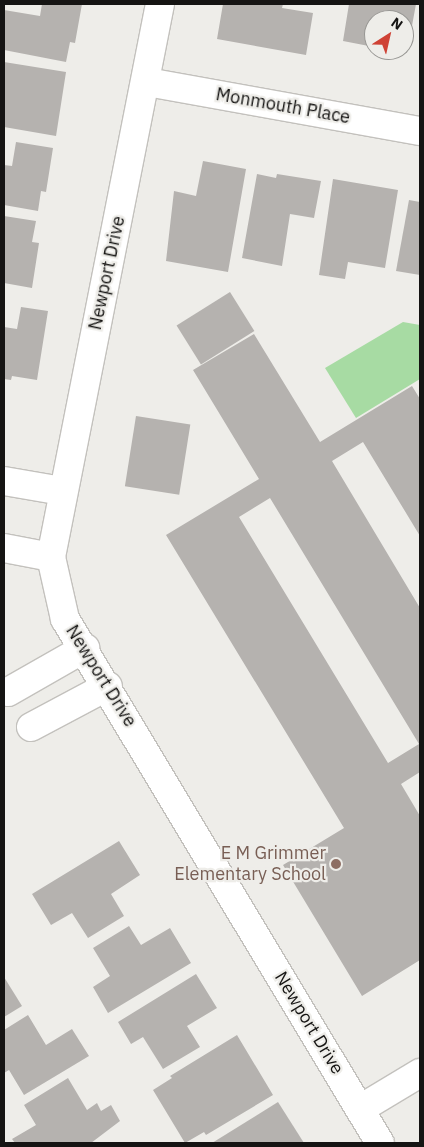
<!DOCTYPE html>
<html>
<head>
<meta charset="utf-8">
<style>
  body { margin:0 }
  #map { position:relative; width:424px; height:1147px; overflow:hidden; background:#eeede9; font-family:"IBM Plex Sans",sans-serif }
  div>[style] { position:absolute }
  .green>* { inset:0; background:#a7dba3 }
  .building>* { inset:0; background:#b5b2af; transform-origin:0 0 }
  .roads { filter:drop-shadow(1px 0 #c3c1bd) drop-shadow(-1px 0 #c3c1bd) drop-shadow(0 1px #c3c1bd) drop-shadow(0 -1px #c3c1bd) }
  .minor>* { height:28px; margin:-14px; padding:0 14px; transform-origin:14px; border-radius:14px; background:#fff }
  .dots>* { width:14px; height:14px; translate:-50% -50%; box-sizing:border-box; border:2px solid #eeede9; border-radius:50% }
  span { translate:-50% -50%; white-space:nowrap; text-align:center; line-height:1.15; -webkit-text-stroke:4.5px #eeede9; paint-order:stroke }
  .street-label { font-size:18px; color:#151413 }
  .education-label { font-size:18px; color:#785e54 }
  .right { translate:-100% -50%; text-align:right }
  .frame { position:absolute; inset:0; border:5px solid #151413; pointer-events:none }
  .north { position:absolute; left:364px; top:10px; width:50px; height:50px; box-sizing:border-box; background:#eeede9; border:1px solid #979693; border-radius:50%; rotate:35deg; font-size:14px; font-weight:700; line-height:20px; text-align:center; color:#151413 }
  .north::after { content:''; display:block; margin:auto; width:18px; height:22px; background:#cf4235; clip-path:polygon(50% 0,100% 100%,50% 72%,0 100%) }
</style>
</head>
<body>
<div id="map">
  <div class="green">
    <div style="clip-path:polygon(403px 322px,420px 325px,420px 379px,356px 418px,325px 368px)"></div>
  </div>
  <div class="building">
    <div style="clip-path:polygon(42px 4px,82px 4px,75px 43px,70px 42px,66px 62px,4px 50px,4px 10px,40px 16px)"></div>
    <div style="clip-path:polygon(223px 4px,283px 4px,282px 8px,313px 13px,306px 55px,217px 39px)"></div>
    <div style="clip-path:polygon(349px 4px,416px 4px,407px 53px,398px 51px,404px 50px,404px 20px,374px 20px,374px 47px,343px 41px)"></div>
    <div style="clip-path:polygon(4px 62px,66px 72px,56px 136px,4px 127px)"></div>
    <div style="clip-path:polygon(16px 142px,53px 148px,46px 192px,41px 191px,38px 211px,4px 205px,4px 165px,12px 166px)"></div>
    <div style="clip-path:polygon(203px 161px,246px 169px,228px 272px,166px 261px,174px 191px,196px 196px)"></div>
    <div style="clip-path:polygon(257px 174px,276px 178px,277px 174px,321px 181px,314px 218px,290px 214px,282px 266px,242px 258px)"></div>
    <div style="clip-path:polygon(333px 179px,398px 190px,385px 268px,348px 262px,345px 279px,319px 275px)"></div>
    <div style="clip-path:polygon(409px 200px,420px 202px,420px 275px,396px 271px)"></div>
    <div style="clip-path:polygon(4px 216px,36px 221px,32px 242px,39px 243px,32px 288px,4px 283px)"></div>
    <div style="left:230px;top:292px;width:46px;height:63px;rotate:58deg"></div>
    <div style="clip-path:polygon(21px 307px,48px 311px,37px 380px,12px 376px,11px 380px,4px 379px,4px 327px,17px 329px)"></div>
    <div style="clip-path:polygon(evenodd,254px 334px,320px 442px,412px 386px,420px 399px,420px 536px,363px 442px,332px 461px,420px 608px,420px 772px,401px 784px,420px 816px,420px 960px,362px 996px,283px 865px,344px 828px,166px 535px,259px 479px,193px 370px,254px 334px,270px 498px,419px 744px,388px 763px,239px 517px,270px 498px)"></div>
    <div style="left:136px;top:416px;width:55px;height:71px;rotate:9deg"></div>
    <div style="clip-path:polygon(119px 841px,140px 875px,111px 894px,124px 916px,88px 938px,72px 913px,51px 925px,32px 894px)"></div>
    <div style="clip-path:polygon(129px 926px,141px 945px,170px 928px,191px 963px,108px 1013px,93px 987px,110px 976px,93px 948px)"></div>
    <div style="clip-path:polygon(196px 974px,217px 1008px,187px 1026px,200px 1047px,163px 1069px,143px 1037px,131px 1044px,118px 1022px)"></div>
    <div style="clip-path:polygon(4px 977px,22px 1006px,4px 1017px)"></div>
    <div style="clip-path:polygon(28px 1015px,46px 1045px,72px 1029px,89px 1056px,24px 1095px,9px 1070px,4px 1073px,4px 1030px)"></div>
    <div style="clip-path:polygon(237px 1035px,273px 1095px,206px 1135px,204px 1132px,185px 1143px,153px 1090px,172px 1078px,170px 1076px)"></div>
    <div style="clip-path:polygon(68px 1078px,87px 1110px,97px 1103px,101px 1111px,111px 1105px,120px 1121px,91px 1143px,15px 1143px,12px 1139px,36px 1125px,24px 1105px)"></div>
    <div style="clip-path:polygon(278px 1102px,304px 1143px,212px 1143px)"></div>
  </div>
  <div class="roads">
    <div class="minor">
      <div style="left:160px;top:4px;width:564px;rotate:101.15deg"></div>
      <div style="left:51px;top:557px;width:64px;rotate:77.3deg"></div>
      <div style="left:65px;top:619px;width:611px;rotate:58.99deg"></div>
      <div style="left:147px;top:82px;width:277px;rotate:10.2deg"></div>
      <div style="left:4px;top:481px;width:59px;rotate:9.8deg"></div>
      <div style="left:4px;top:548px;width:48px;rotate:10.8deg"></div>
      <div style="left:8px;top:692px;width:89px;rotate:-29.7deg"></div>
      <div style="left:31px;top:727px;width:87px;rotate:-28deg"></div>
      <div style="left:360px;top:1109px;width:70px;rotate:-31deg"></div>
    </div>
  </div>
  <div class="dots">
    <div style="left:336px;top:864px;background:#8d6e63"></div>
  </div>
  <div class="street-label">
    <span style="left:283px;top:106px;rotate:10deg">Monmouth Place</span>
    <span style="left:107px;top:273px;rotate:-78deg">Newport Drive</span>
    <span style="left:101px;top:676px;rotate:58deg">Newport Drive</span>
    <span style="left:309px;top:1023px;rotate:59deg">Newport Drive</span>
  </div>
  <div class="education-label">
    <span class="right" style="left:326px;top:864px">E M Grimmer<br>Elementary School</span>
  </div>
  <div class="frame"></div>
  <div class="north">N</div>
</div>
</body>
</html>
